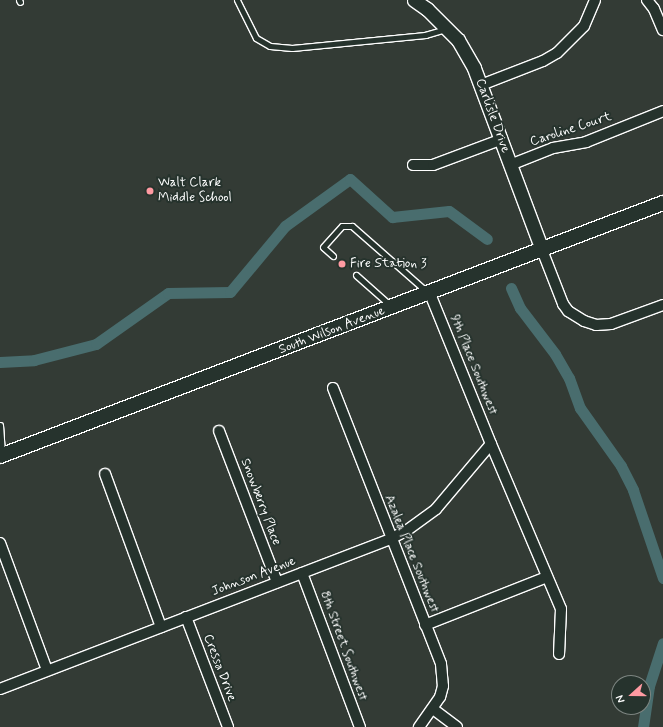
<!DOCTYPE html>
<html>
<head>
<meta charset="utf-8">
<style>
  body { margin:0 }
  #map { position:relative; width:663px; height:727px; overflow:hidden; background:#333b35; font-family:Mynerve,sans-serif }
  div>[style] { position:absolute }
  .canal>* { height:11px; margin:-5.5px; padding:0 5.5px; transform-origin:5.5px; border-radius:5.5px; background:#496d6e }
  .roads { filter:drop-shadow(1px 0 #fff) drop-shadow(-1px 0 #fff) drop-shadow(0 1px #fff) drop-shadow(0 -1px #fff) }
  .service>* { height:5px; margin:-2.5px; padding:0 2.5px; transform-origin:2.5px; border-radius:2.5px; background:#26332d }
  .minor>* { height:10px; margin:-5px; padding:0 5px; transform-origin:5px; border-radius:5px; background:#26332d }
  .tertiary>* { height:13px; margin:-6.5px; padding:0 6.5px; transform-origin:6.5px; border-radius:6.5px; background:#26332d }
  .secondary>* { height:14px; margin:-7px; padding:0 7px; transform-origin:7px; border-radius:7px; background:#26332d }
  .dots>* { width:11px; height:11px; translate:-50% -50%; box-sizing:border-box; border:2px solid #26332d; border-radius:50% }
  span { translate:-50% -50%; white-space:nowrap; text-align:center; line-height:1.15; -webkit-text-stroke:4px #26332d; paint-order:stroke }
  .street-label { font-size:13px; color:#fff }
  .poi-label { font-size:13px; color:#fff }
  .left { translate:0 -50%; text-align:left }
  .north { position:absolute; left:611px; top:675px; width:40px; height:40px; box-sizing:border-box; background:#26332d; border:1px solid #7d8581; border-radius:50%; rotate:249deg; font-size:11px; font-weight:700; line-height:16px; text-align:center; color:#fff }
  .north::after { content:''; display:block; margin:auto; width:14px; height:18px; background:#ff9aa2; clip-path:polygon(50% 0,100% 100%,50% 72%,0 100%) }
</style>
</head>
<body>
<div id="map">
  <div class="canal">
    <div style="left:511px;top:288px;width:22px;rotate:66deg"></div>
    <div style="left:520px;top:308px;width:58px;rotate:52.7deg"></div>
    <div style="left:555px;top:354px;width:28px;rotate:60deg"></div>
    <div style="left:569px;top:378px;width:32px;rotate:70deg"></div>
    <div style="left:580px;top:408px;width:71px;rotate:54.7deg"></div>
    <div style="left:621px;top:466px;width:27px;rotate:63deg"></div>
    <div style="left:633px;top:490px;width:93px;rotate:71.2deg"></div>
    <div style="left:0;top:362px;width:34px;rotate:-3deg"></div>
    <div style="left:34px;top:360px;width:64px;rotate:-14.5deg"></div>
    <div style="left:96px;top:344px;width:88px;rotate:-35.3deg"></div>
    <div style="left:168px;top:293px;width:62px;rotate:-0.9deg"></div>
    <div style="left:230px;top:292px;width:86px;rotate:-50.2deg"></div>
    <div style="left:285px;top:226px;width:80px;rotate:-35.9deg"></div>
    <div style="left:350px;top:179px;width:57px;rotate:42.1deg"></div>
    <div style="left:392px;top:217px;width:57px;rotate:-6deg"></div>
    <div style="left:449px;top:211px;width:47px;rotate:36.4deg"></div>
    <div style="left:643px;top:727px;width:41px;rotate:-81.7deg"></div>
    <div style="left:649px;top:686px;width:45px;rotate:-72deg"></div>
  </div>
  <div class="roads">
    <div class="service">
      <div style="left:19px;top:0;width:2px;rotate:63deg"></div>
      <div style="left:237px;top:0;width:42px;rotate:63.4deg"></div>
      <div style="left:256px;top:38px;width:16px;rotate:30deg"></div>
      <div style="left:270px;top:46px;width:22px;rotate:5deg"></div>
      <div style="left:292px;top:48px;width:134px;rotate:-5.6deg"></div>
      <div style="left:425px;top:35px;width:22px;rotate:-16deg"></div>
      <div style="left:333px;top:256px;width:13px;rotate:-138deg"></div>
      <div style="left:323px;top:247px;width:28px;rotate:-48deg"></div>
      <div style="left:342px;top:226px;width:10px"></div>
      <div style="left:352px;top:226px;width:98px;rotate:41.3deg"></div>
      <div style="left:356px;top:275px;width:45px;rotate:41.4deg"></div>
      <div style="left:0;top:425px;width:30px;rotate:86deg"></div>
    </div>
    <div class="minor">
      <div style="left:647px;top:0;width:11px;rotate:52deg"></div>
      <div style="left:654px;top:9px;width:23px;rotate:67deg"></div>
      <div style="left:481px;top:85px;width:66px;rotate:-21.2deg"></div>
      <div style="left:543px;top:61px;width:16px;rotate:-30deg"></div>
      <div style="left:557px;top:53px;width:38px;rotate:-45deg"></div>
      <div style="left:584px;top:26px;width:28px;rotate:-67deg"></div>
      <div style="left:413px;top:165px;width:20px"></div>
      <div style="left:433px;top:165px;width:72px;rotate:-20.5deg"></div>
      <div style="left:510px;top:165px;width:46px;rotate:-21.6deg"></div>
      <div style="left:553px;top:148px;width:34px;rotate:-10deg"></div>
      <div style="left:586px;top:142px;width:83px;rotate:-21.9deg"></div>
      <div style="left:542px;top:250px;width:58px;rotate:68.7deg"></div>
      <div style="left:563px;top:304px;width:9px;rotate:54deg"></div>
      <div style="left:568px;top:311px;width:19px;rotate:32deg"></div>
      <div style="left:584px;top:321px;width:13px;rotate:18deg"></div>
      <div style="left:596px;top:325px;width:15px;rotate:-4deg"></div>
      <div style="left:611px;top:324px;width:55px;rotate:-20.1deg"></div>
      <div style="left:333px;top:388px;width:296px;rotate:68.6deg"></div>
      <div style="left:441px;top:664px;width:22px;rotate:85deg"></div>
      <div style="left:443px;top:686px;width:11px;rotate:105deg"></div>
      <div style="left:440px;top:697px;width:37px;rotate:125deg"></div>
      <div style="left:219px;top:431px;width:162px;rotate:69deg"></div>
      <div style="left:491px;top:444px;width:179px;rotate:67deg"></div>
      <div style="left:561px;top:609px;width:45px;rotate:92.5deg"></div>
      <div style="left:105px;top:474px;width:163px;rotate:69.9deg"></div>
      <div style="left:0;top:543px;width:135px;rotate:69.7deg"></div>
      <div style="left:302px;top:573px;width:165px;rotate:69.4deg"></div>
      <div style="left:186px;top:617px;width:118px;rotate:69.1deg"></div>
      <div style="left:425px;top:625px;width:131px;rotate:-21.5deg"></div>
      <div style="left:0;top:689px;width:418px;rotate:-21deg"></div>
      <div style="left:390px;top:539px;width:18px;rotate:-27deg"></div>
      <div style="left:406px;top:531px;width:37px;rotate:-36deg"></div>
      <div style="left:436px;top:509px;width:85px;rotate:-49.8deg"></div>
      <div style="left:491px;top:444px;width:162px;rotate:-112.1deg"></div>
      <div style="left:433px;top:709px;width:30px;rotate:37deg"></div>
    </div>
    <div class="tertiary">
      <div style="left:414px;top:0;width:16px;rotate:35deg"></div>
      <div style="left:427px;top:9px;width:44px;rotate:45deg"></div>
      <div style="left:458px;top:40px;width:32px;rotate:60deg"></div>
      <div style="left:474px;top:68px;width:194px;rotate:69.5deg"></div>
    </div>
    <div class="secondary">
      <div style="left:0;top:456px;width:710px;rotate:-20.89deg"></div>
    </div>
  </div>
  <div class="dots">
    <div style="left:150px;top:191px;background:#ff9aa2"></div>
    <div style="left:342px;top:264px;background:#ff9aa2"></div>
  </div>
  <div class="street-label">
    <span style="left:492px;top:116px;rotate:70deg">Carlisle Drive</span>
    <span style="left:571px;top:130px;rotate:-18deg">Caroline Court</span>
    <span style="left:332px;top:331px;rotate:-21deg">South Wilson Avenue</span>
    <span style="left:473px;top:365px;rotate:68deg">9th Place Southwest</span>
    <span style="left:260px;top:502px;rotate:69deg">Snowberry Place</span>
    <span style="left:411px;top:554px;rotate:68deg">Azalea Place Southwest</span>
    <span style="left:254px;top:577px;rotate:-21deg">Johnson Avenue</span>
    <span style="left:343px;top:646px;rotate:70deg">8th Street Southwest</span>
    <span style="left:219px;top:668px;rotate:69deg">Cressa Drive</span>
  </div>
  <div class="poi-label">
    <span class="left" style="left:158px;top:191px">Walt Clark<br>Middle School</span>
    <span class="left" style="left:350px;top:264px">Fire Station 3</span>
  </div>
  <div class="north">N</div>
</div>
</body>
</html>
